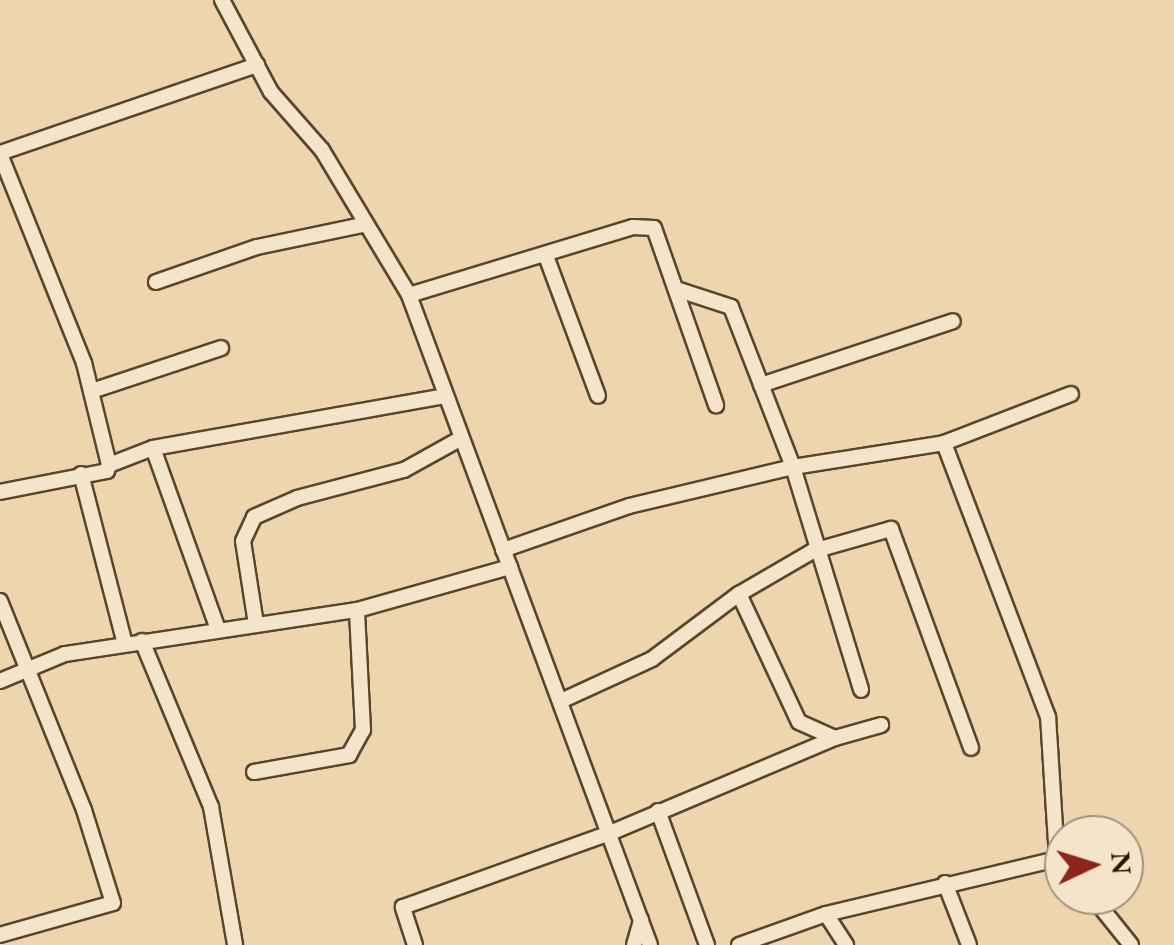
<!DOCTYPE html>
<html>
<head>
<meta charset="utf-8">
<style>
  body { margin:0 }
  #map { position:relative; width:1174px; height:945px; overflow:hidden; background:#edd5ad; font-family:"EB Garamond",serif }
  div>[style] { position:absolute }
  .roads { filter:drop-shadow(2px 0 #57462b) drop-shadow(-2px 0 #57462b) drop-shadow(0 2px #57462b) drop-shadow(0 -2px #57462b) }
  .minor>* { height:14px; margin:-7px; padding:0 7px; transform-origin:7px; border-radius:7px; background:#f3e4ca }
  span { translate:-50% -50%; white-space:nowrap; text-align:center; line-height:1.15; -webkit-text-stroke:8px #f3e4ca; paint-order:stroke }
  .north { position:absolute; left:1044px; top:815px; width:100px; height:100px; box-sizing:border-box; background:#f3e4ca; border:2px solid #a19279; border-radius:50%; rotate:86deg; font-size:28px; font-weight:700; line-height:40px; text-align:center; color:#251600 }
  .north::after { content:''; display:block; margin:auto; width:35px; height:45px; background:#8f2418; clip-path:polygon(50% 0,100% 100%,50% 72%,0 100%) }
</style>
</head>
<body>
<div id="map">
  <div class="roads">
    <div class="minor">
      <div style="left:222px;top:0;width:104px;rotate:62deg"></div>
      <div style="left:271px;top:92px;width:77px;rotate:48.7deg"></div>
      <div style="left:322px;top:150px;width:169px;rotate:59deg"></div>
      <div style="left:409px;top:295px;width:693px;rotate:69.66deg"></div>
      <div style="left:0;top:153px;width:272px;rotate:-18.9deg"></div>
      <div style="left:0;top:154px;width:225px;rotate:68.1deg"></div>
      <div style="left:84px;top:363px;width:105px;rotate:76.2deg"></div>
      <div style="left:109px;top:465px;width:6px;rotate:108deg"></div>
      <div style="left:107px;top:471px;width:109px;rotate:168.9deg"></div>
      <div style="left:546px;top:256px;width:149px;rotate:69.6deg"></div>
      <div style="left:156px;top:282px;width:107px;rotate:-19.1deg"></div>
      <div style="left:257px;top:247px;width:107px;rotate:-11.8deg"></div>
      <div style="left:676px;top:289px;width:58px;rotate:18.1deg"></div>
      <div style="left:731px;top:307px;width:172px;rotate:68.8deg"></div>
      <div style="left:793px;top:467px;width:233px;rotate:73deg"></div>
      <div style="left:409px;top:295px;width:234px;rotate:-16.9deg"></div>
      <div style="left:633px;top:227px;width:21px;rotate:3deg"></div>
      <div style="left:654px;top:228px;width:188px;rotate:70.7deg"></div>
      <div style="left:761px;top:385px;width:202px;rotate:-18.4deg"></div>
      <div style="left:92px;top:391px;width:136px;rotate:-18.4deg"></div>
      <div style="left:153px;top:448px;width:193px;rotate:70.3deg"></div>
      <div style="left:109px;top:465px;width:47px;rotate:-21.1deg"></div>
      <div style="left:153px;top:448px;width:296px;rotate:-10.1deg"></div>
      <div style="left:81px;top:474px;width:176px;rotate:75.5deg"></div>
      <div style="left:503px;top:550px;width:133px;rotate:-19.2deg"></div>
      <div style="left:629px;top:506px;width:169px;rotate:-13.4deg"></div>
      <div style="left:793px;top:467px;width:153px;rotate:-9deg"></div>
      <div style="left:944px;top:443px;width:136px;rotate:-21.1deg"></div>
      <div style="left:739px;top:594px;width:141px;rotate:64.9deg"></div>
      <div style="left:799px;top:722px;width:39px;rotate:24deg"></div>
      <div style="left:835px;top:738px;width:48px;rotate:-15.8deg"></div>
      <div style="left:0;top:601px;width:225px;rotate:68.1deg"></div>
      <div style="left:84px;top:810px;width:97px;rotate:72.7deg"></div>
      <div style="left:113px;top:903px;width:117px;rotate:164.2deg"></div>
      <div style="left:256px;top:624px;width:84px;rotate:-98.9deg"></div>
      <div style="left:243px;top:541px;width:26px;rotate:-65deg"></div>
      <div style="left:254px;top:517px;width:47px;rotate:-23.8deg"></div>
      <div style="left:297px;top:498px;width:111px;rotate:-14.7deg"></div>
      <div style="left:404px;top:470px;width:64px;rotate:-29deg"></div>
      <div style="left:142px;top:641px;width:180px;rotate:67.4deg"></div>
      <div style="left:211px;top:807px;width:140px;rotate:80.1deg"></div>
      <div style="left:0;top:681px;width:70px;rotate:-22.6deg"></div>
      <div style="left:65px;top:654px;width:295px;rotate:-8.6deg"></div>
      <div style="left:357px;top:610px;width:159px;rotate:-15.7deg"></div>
      <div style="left:563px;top:700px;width:98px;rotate:-24.7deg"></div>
      <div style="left:652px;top:659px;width:109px;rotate:-36.8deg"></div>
      <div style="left:739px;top:594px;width:86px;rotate:-30.2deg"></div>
      <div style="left:813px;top:551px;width:81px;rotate:-15.8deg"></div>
      <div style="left:891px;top:529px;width:233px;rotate:69.9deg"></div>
      <div style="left:254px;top:772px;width:97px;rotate:-10.1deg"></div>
      <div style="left:349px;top:755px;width:29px;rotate:-61deg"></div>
      <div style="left:363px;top:730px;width:120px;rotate:-92.9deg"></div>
      <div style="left:658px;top:811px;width:143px;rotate:69.9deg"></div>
      <div style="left:945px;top:883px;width:66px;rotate:68.8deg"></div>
      <div style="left:1091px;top:895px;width:64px;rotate:51.3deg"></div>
      <div style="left:826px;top:914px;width:37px;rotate:57deg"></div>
      <div style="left:415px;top:945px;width:40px;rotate:-108deg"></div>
      <div style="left:403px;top:907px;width:220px;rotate:-19.7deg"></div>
      <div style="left:610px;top:833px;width:244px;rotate:-22.9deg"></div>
      <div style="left:634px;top:945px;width:26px;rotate:-74deg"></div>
      <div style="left:739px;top:945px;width:92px;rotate:-19.6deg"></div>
      <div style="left:826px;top:914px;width:237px;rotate:-13.4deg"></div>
      <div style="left:1057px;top:859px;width:142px;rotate:-93.6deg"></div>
      <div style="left:1048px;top:717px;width:293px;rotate:-110.8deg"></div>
    </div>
  </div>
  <div class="north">N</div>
</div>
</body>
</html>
